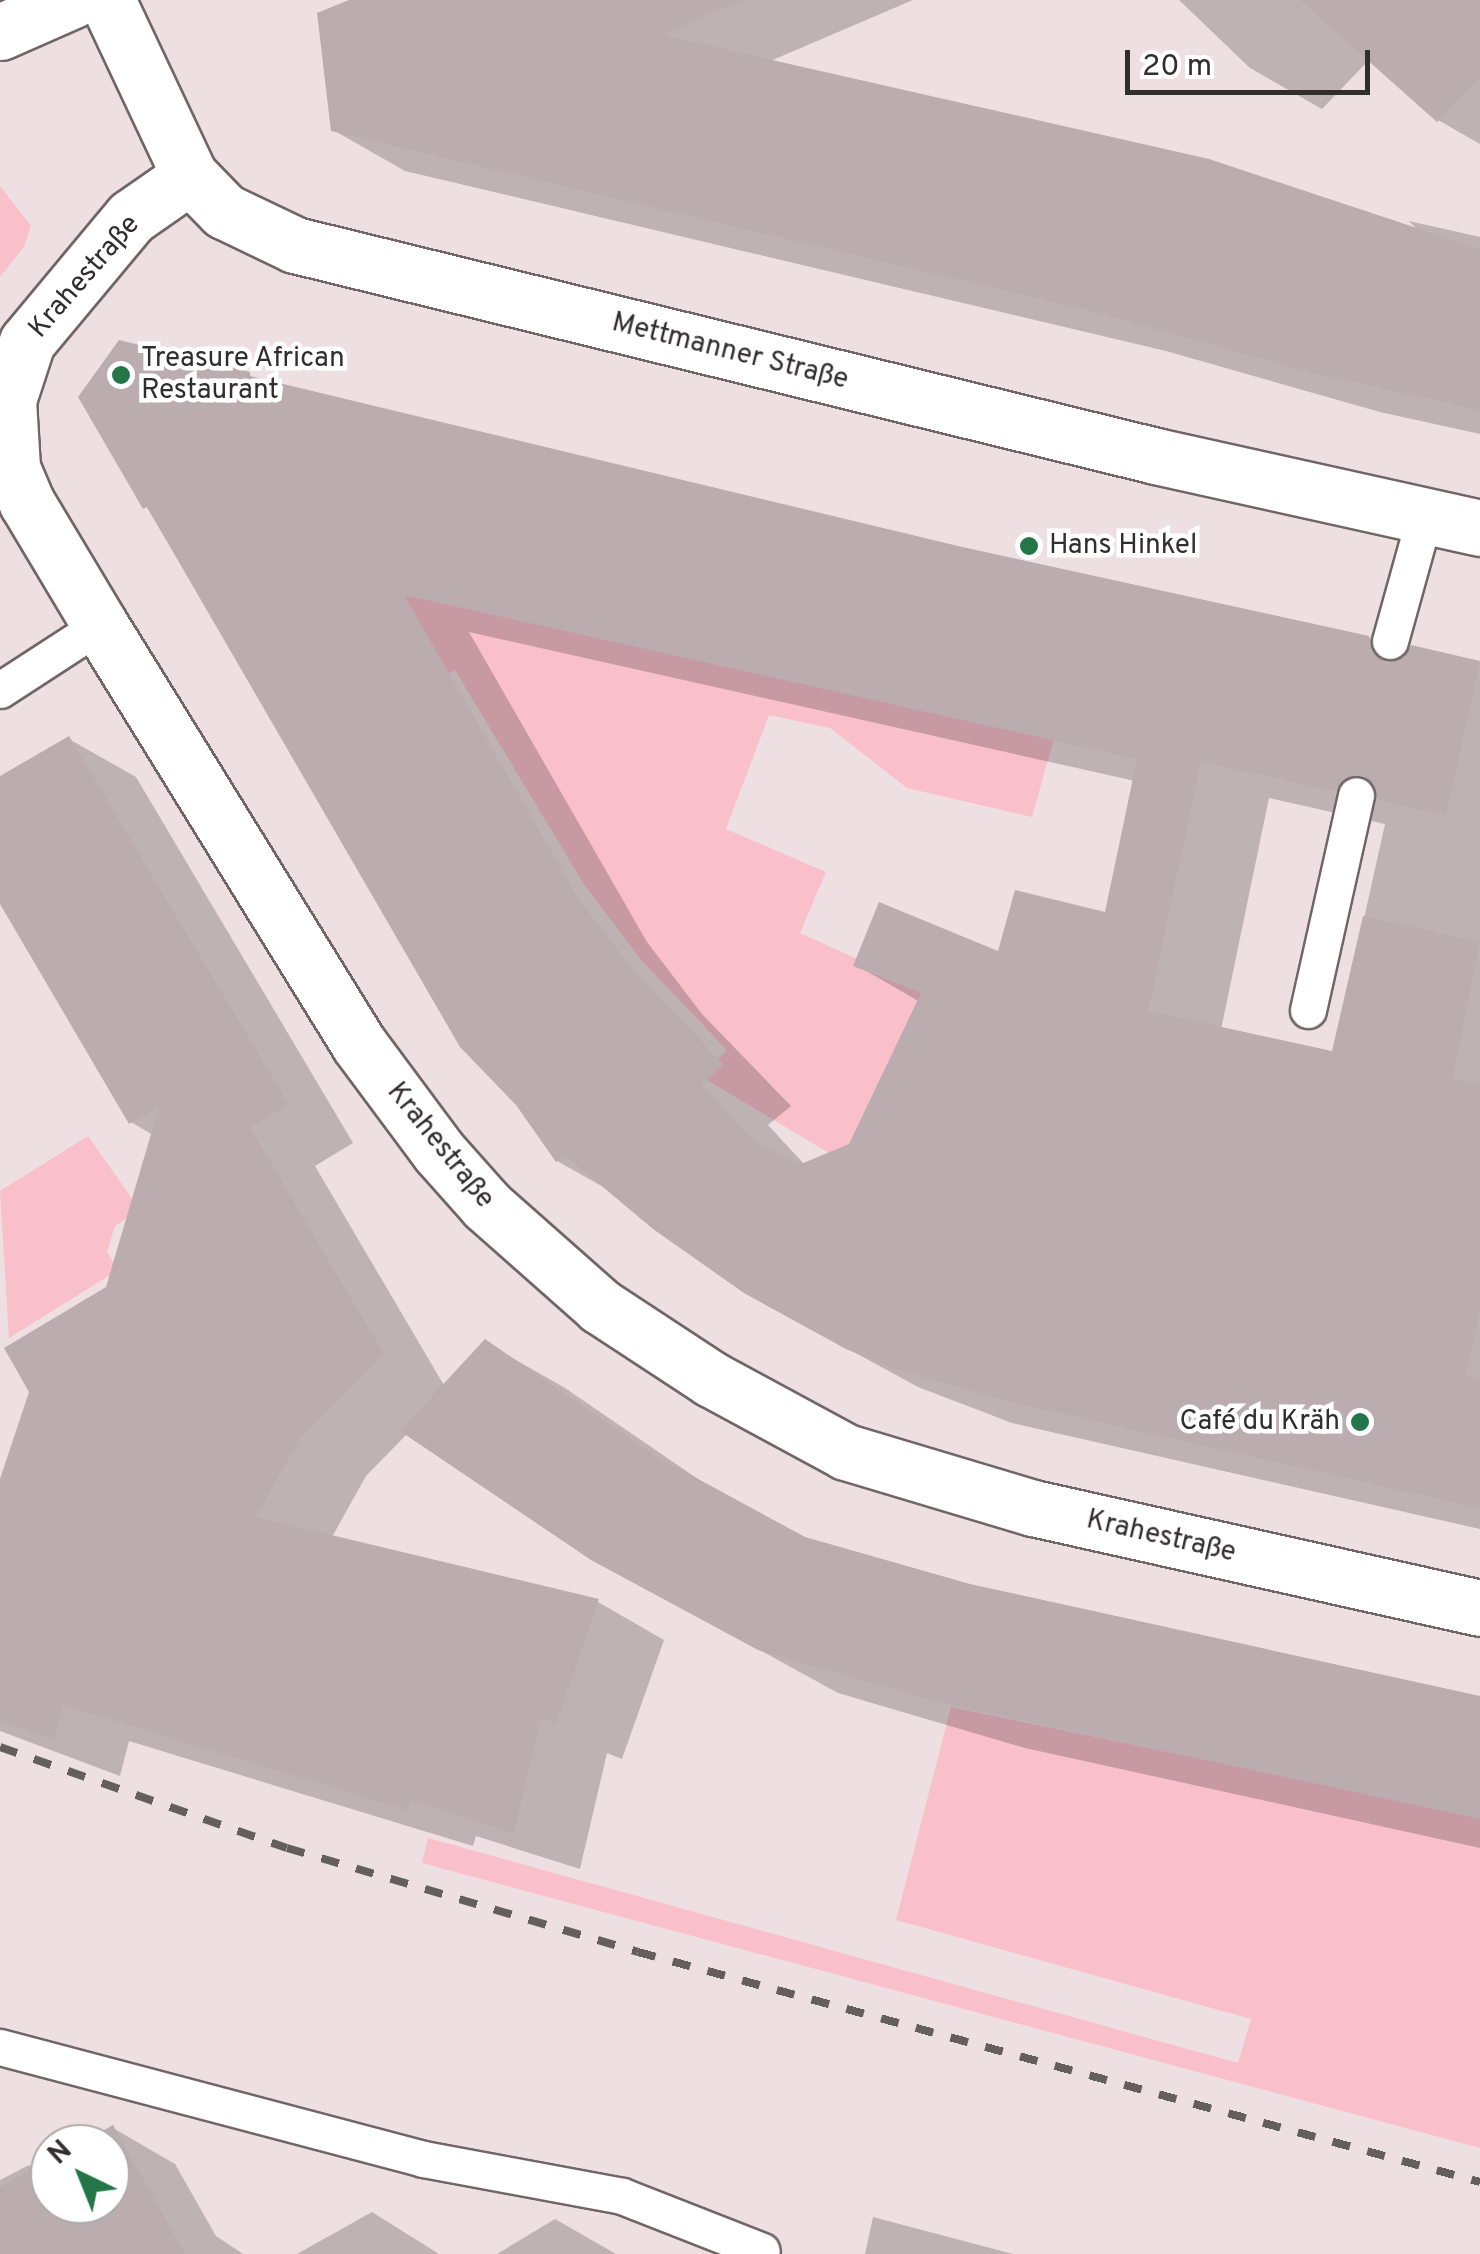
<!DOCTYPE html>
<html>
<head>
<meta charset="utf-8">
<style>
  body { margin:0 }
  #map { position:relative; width:1480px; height:2254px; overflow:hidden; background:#eedfe2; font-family:Overpass,sans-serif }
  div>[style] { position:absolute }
  .green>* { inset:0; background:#f9c0cc }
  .shadow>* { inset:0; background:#0003 }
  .building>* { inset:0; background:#baacaf }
  .roads { filter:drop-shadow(2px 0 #716567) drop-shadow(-2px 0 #716567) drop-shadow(0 2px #716567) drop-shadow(0 -2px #716567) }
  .lane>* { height:35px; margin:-17.5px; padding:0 17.5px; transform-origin:17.5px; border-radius:17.5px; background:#fff }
  .street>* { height:55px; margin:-27.5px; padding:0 27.5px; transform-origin:27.5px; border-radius:27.5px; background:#fff }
  .secondary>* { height:55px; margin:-27.5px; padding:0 27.5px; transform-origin:27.5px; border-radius:27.5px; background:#fff }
  .rail>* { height:8px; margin-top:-4px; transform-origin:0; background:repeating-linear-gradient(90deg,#655e5f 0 18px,transparent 0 36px) }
  .dots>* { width:28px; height:28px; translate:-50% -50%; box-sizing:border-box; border:5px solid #fff; border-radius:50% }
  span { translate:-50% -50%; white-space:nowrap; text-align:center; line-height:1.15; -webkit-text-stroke:9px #fff; paint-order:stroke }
  .street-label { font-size:28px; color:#322d2e }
  .poi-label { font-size:28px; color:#322d2e }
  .left { translate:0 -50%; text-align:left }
  .right { translate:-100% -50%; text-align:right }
  .north { position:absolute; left:30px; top:2124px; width:100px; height:100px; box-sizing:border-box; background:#fff; border:2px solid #adabab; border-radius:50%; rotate:317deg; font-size:28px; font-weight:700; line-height:40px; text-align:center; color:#322d2e }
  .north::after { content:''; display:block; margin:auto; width:35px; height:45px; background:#247648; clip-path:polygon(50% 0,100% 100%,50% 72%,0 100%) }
  .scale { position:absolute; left:1125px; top:50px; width:245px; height:45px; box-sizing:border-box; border:5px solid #322d2e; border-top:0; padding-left:12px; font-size:30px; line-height:35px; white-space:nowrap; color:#322d2e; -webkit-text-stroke:8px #fff; paint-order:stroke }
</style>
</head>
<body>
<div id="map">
  <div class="green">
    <div style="clip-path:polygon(0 186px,31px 226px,24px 247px,0 277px)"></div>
    <div style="clip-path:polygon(360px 561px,1055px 735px,1032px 817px,907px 788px,830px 728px,769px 715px,726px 829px,826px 872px,800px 933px,980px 1015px,836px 1157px,700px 1076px,727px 1050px,643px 962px,585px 886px,455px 670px,417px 692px)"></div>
    <div style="clip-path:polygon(88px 1136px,140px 1210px,115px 1226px,107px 1252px,118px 1270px,9px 1338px,0 1191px)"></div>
    <div style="clip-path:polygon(951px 1707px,1480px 1817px,1480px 2148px,422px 1863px,428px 1838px,1238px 2063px,1251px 2019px,896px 1920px)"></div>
  </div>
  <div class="shadow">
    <div style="clip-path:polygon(355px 0,913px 0,768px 62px,1420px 232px,1409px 221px,1480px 237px,1480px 434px,1380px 412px,1166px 351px,405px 171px,333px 130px)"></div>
    <div style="clip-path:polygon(1179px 0,1480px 0,1480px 144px,1438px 120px,1370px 59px,1322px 109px,1250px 68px)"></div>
    <div style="clip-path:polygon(evenodd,249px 375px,262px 382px,957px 548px,1369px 638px,1405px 659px,1412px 648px,1480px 663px,1480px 1529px,1012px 1423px,918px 1387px,815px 1331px,614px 1193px,557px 1161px,325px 806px,81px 397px,249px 375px,469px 632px,1135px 781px,1107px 915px,1000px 954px,856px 965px,920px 1002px,851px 1146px,805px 1165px,768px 1125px,791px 1106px,702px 1014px,647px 942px,469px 632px,249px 375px,1269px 798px,1385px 824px,1334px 1054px,1221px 1030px,1269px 798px)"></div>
    <div style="clip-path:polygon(69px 739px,136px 777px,353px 1143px,315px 1166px,445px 1387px,486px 1343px,565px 1388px,714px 1490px,804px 1539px,969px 1586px,1480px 1699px,1480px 1848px,1025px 1748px,838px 1693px,592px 1558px,408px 1433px,366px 1476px,332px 1537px,598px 1602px,664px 1640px,622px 1759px,607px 1753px,580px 1869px,476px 1836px,473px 1846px,129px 1741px,120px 1776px,0 1731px,0 1486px,109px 1289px,153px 1135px,131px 1122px,0 867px,0 779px)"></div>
    <div style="clip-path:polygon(113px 2128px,175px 2164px,216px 2236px,243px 2254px,0 2254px,0 2180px,29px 2165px,37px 2170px,50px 2163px,50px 2204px,110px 2204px,110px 2144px,84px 2144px)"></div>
    <div style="clip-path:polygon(372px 2212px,439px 2254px,297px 2254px)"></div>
    <div style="clip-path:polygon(873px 2217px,1013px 2254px,865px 2254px)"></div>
    <div style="clip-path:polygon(555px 2219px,616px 2254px,497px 2254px)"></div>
  </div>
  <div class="building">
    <div style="clip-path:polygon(349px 0,742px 0,662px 35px,1209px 159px,1480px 249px,1480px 410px,1309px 372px,1092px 311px,331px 131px,317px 13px)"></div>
    <div style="clip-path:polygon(1300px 0,1480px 0,1480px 76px,1437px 122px)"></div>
    <div style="clip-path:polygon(evenodd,119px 340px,250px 372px,250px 376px,958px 546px,1369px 636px,1374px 655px,1385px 662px,1404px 657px,1411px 645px,1480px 661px,1446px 815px,1377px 800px,1371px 780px,1360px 774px,1341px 780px,1335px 791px,1201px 761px,1148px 1011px,1332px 1051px,1363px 916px,1480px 942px,1453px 1078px,1480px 1084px,1480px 1310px,1466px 1376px,1480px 1380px,1480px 1508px,1011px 1402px,896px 1369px,846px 1349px,744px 1293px,653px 1229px,566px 1156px,556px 1162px,516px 1105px,460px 1047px,147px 507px,143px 509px,78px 397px,119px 340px,404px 595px,1137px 759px,1105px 912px,1015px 890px,998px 951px,879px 902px,853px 966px,921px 993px,849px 1144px,801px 1164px,754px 1141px,701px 1084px,724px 1065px,634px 971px,579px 900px,404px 595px)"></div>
    <div style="clip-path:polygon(69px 736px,288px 1104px,250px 1128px,384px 1354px,300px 1438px,256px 1517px,599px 1599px,556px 1723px,541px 1717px,514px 1833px,410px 1800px,407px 1810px,63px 1705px,54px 1740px,0 1720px,0 1479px,29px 1392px,4px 1348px,106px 1287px,159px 1107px,129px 1124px,0 904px,0 776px)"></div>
    <div style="clip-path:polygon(485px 1339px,654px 1455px,805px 1537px,970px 1584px,1480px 1696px,1480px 1819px,942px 1703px,758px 1650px,591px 1560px,400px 1431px)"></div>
    <div style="clip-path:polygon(113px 2125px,185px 2254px,0 2254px,0 2187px,50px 2160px,50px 2204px,110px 2204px,110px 2144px,79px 2144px)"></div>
  </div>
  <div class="roads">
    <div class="lane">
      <div style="left:1390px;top:641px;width:131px;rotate:-74.5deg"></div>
      <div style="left:0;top:690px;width:119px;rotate:-33deg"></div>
      <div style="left:1308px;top:1010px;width:220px;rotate:-77.4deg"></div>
      <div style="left:0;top:2047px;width:438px;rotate:14.8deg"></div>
      <div style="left:423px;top:2159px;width:202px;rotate:10.5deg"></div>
      <div style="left:622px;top:2196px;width:150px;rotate:21.4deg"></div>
    </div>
    <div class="street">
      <div style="left:190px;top:176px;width:72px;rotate:145.2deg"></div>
      <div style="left:131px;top:217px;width:163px;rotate:129.8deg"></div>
      <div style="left:27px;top:342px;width:61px;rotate:108.1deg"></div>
      <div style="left:8px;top:400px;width:68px;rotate:86.6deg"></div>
      <div style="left:12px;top:468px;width:38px;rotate:67deg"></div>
      <div style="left:27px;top:503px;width:142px;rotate:59.1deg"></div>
      <div style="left:100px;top:625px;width:491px;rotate:58.3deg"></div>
      <div style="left:358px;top:1043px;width:136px;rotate:53.4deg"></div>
      <div style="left:439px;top:1152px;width:72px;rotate:48.4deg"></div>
      <div style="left:487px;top:1206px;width:151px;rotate:41.5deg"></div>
      <div style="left:600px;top:1306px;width:133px;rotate:33.3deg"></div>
      <div style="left:711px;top:1379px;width:153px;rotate:28.4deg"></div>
      <div style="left:846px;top:1452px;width:195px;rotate:16.7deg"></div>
      <div style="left:1033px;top:1508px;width:458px;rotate:12.6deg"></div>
    </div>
    <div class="secondary">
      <div style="left:107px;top:0;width:195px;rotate:64.8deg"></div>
      <div style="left:190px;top:176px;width:49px;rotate:45.8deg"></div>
      <div style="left:224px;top:211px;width:79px;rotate:25.6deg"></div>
      <div style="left:295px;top:245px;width:886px;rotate:13.77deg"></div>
      <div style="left:1156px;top:456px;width:332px;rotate:12.5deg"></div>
      <div style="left:0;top:32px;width:80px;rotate:-23.7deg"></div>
    </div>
  </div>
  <div class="rail">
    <div style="left:0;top:1747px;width:304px;rotate:19.4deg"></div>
    <div style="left:287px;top:1848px;width:366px;rotate:16.5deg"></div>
    <div style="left:638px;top:1952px;width:873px;rotate:15.28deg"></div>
  </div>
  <div class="dots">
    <div style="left:121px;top:375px;background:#247648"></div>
    <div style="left:1029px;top:546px;background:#247648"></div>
    <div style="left:1360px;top:1422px;background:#247648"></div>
  </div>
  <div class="street-label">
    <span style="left:85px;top:277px;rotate:-49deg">Krahestraße</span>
    <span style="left:730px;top:352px;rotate:14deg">Mettmanner Straße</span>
    <span style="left:440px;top:1146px;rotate:51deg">Krahestraße</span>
    <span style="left:1161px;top:1537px;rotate:13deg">Krahestraße</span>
  </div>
  <div class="poi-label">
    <span class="left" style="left:141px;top:375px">Treasure African<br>Restaurant</span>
    <span class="left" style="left:1049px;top:546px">Hans Hinkel</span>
    <span class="right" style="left:1340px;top:1422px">Café du Kräh</span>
  </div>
  <div class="north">N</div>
  <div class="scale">20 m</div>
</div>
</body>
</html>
